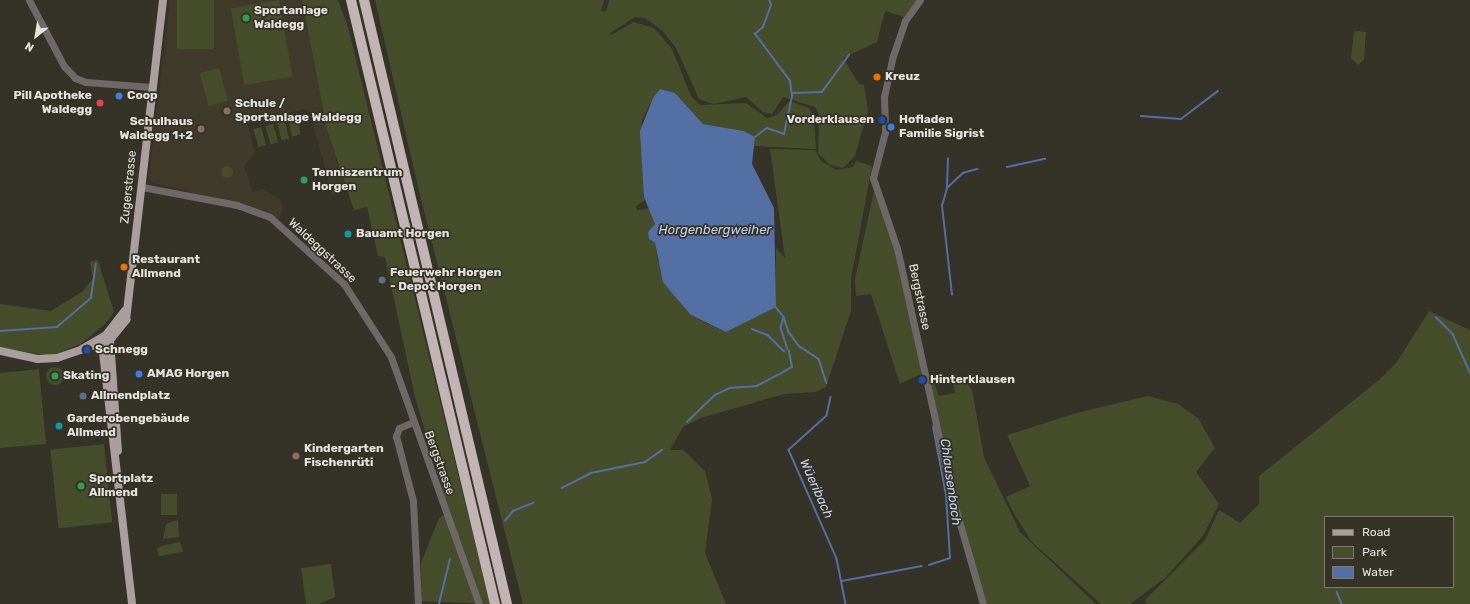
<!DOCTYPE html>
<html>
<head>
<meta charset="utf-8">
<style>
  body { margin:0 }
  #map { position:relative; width:1470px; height:604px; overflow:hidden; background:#353228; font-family:Rubik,sans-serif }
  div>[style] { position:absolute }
  .built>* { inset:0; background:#3f3a29 }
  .green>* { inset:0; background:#464d2b; transform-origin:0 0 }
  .round { border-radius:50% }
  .water>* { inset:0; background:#546fa3 }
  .stream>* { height:1.5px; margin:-0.75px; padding:0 0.75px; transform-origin:0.75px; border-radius:0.75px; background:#546fa3 }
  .minor>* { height:7px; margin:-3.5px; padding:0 3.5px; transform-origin:3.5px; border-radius:3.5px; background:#6e6869 }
  .major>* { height:8px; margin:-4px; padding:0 4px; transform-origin:4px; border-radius:4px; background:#aa9e9f }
  .highway>* { height:10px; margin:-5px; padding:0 5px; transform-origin:5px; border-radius:5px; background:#c2b3b4 }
  .dots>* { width:11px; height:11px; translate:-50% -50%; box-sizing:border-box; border:2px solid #353228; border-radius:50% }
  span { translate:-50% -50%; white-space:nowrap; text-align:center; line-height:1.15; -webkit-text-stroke:3.5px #353228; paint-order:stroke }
  .poi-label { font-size:12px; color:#e6e4de; font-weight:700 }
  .left { translate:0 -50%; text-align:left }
  .right { translate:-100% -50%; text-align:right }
  .street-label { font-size:12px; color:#e6e4de }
  .water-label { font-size:13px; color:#c0d1f0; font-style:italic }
  .legend { position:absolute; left:1324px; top:516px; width:130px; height:72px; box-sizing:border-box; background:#353228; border:1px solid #7c7971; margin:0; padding:5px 7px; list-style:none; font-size:12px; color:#e6e4de }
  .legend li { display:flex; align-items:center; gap:8px; height:20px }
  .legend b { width:20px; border:1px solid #7c7971 }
  .north { position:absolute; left:16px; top:16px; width:40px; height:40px; -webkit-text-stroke:3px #353228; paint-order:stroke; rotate:211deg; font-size:11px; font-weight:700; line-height:16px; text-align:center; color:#e6e4de }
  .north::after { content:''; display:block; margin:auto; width:14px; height:18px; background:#e6e4de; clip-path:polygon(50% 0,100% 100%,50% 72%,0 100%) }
</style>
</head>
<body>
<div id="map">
  <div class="built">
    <div style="clip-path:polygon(170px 0,302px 0,327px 130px,346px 190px,332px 195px,310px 112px,304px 109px,248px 124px,255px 153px,244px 166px,253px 192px,262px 189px,281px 199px,283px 208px,279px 219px,246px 205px,152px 183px,149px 176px)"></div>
  </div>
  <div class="green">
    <div style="left:177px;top:0;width:37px;height:49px"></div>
    <div style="left:279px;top:0;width:78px;height:49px;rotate:80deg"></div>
    <div style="clip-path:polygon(302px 0,338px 0,348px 27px,490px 604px,422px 601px,421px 563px,439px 518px,449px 512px,415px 397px,385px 257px,378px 256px,367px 207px,354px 210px,327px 130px)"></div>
    <div style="clip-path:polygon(375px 0,604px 0,601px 11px,606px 12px,609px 0,917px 0,904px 17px,885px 11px,877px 42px,843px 58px,859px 84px,864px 85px,868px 110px,855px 156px,843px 168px,830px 165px,818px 153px,819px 114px,815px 107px,783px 97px,772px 114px,763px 112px,746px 97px,714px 104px,699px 99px,676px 48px,663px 31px,645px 18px,635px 17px,610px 33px,611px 35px,634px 22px,654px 28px,672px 49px,691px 96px,700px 105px,746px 103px,767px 118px,777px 115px,789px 101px,809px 108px,814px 116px,816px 149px,754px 146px,755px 137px,744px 131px,703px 124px,675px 93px,660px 89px,653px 98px,642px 120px,645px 200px,636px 206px,637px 210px,651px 208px,655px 224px,648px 232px,649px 239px,655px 243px,658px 261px,691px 315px,708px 324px,726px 332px,775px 306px,776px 248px,785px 258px,770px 149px,815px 150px,822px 162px,837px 170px,853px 167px,856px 161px,872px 166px,851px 279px,851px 311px,826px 387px,815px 392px,784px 394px,701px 418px,683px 427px,670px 450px,683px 450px,705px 471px,712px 499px,705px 553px,726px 604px,523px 604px,419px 191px)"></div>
    <div style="clip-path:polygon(1354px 31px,1366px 32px,1364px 60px,1358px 65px,1351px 58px)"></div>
    <div style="left:219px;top:68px;width:34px;height:20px;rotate:75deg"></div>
    <div style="left:297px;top:118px;width:17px;height:9px;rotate:77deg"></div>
    <div style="left:285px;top:121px;width:18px;height:8px;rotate:77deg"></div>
    <div style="left:273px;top:124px;width:19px;height:8px;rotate:74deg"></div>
    <div style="left:261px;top:127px;width:19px;height:8px;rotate:74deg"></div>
    <div class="round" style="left:221px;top:166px;width:12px;height:12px"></div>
    <div style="clip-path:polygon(874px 191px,893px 244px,923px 373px,900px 384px,871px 294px,856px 296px,855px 279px)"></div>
    <div style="clip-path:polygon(98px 260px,114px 312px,105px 324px,82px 343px,52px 356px,0 348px,0 304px,51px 311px,83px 291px,93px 278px,90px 262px)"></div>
    <div style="clip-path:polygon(evenodd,1429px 311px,1470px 330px,1470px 604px,1147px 604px,1145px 600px,1205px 540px,1219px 510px,1240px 523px,1259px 504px,1259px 476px,1379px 380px,1397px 362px,1429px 311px,1325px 517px,1453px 517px,1453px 587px,1325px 587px,1325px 517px)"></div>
    <div class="round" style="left:46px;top:367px;width:18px;height:18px"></div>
    <div style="clip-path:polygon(39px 369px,46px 444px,0 448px,0 373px)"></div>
    <div style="clip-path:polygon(951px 372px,965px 380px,972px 390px,984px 457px,1020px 532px,1096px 604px,985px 604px,959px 513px,929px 380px,935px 374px,934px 382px,939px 396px,955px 393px)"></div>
    <div style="clip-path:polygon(1148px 396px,1178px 404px,1198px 418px,1215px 448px,1196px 472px,1219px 504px,1203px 536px,1165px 578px,1130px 604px,1101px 604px,1032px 542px,1013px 512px,1006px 497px,1030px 486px,1007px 435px,1080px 412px)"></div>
    <div style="left:104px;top:444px;width:79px;height:54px;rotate:84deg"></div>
    <div style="left:177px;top:494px;width:21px;height:16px;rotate:90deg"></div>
    <div style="clip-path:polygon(178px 520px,179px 537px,163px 539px,166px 524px)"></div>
    <div style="clip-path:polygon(180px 542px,183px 552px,159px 556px,157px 549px,161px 546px)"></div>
    <div style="clip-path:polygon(331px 564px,335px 597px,319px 604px,306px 604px,301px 568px)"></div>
  </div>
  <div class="water">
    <div style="clip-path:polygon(660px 89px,675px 93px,703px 124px,744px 131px,755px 137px,752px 164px,774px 208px,776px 307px,726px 332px,691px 315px,672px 293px,663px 282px,655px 243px,649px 239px,648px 232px,655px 224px,644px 197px,640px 131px,653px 98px)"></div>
  </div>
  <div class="stream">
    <div style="left:792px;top:93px;width:30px;rotate:-2deg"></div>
    <div style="left:822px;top:92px;width:46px;rotate:-53.9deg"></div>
    <div style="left:1141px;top:116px;width:40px;rotate:4.3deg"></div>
    <div style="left:1181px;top:119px;width:46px;rotate:-37.1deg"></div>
    <div style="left:755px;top:137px;width:15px;rotate:-37deg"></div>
    <div style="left:767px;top:128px;width:18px;rotate:19deg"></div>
    <div style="left:784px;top:134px;width:39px;rotate:-78deg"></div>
    <div style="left:792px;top:96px;width:15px;rotate:-98deg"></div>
    <div style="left:790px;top:81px;width:59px;rotate:-126.7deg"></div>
    <div style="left:755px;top:34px;width:11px;rotate:-41deg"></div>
    <div style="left:763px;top:27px;width:23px;rotate:-70deg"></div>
    <div style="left:771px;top:5px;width:5px;rotate:-112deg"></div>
    <div style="left:1007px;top:167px;width:39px;rotate:-12deg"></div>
    <div style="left:947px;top:187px;width:28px;rotate:-88deg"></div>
    <div style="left:952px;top:295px;width:90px;rotate:-96.4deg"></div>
    <div style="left:942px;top:206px;width:19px;rotate:-74deg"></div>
    <div style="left:947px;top:188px;width:22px;rotate:-43deg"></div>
    <div style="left:963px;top:173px;width:15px;rotate:-16deg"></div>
    <div style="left:775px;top:306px;width:14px;rotate:51deg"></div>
    <div style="left:784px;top:317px;width:11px;rotate:105deg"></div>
    <div style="left:781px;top:328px;width:22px;rotate:72deg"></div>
    <div style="left:784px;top:317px;width:16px;rotate:72deg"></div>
    <div style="left:789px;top:332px;width:17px;rotate:54deg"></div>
    <div style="left:799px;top:346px;width:24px;rotate:33deg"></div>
    <div style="left:819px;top:359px;width:25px;rotate:72deg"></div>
    <div style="left:1436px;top:317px;width:24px;rotate:45deg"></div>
    <div style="left:1453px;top:334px;width:42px;rotate:65.9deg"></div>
    <div style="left:752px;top:329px;width:17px;rotate:21deg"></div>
    <div style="left:768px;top:335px;width:23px;rotate:45deg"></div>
    <div style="left:0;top:331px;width:57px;rotate:-4deg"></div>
    <div style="left:57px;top:327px;width:45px;rotate:-40.5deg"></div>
    <div style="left:91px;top:298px;width:34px;rotate:-82deg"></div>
    <div style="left:780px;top:374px;width:14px;rotate:-30deg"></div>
    <div style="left:792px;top:367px;width:16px;rotate:-101deg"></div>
    <div style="left:831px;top:397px;width:19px;rotate:102deg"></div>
    <div style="left:827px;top:416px;width:51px;rotate:138.2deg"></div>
    <div style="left:789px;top:450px;width:119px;rotate:66.2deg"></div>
    <div style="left:837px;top:559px;width:46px;rotate:78.7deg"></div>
    <div style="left:687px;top:422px;width:39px;rotate:-44deg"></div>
    <div style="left:715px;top:395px;width:17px;rotate:-25deg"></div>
    <div style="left:730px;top:388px;width:27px;rotate:-4deg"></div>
    <div style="left:757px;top:386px;width:24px;rotate:-28deg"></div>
    <div style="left:562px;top:488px;width:33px;rotate:-27deg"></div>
    <div style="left:591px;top:473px;width:55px;rotate:-11.5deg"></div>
    <div style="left:645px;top:462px;width:21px;rotate:-35deg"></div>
    <div style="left:505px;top:521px;width:13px;rotate:-51deg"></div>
    <div style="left:513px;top:511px;width:22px;rotate:-22deg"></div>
    <div style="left:929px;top:565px;width:22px;rotate:-18deg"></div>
    <div style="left:950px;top:558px;width:63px;rotate:-93.6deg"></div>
    <div style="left:946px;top:495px;width:69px;rotate:-100.8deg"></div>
    <div style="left:842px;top:581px;width:81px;rotate:-10.6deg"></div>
    <div style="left:1337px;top:592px;width:13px;rotate:67deg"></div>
    <div style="left:439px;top:604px;width:46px;rotate:-76.3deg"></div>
  </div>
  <div class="minor">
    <div style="left:29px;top:0;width:75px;rotate:62.1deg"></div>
    <div style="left:64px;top:66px;width:16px;rotate:47deg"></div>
    <div style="left:75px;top:78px;width:12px;rotate:20deg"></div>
    <div style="left:86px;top:82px;width:66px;rotate:4.3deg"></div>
    <div style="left:920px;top:0;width:26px;rotate:126deg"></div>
    <div style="left:905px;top:21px;width:36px;rotate:109deg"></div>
    <div style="left:893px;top:55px;width:43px;rotate:102.1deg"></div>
    <div style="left:884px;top:97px;width:35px;rotate:88deg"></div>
    <div style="left:885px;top:132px;width:48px;rotate:104.6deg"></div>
    <div style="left:873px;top:178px;width:74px;rotate:71.1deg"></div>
    <div style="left:897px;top:248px;width:258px;rotate:77.5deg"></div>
    <div style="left:953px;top:500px;width:108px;rotate:73.9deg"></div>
    <div style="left:142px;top:187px;width:97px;rotate:10.7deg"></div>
    <div style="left:237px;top:205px;width:35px;rotate:20deg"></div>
    <div style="left:270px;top:217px;width:100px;rotate:42.2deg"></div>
    <div style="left:344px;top:284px;width:87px;rotate:57.2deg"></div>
    <div style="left:391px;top:357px;width:262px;rotate:70.4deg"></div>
    <div style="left:413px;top:422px;width:15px;rotate:157deg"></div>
    <div style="left:399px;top:428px;width:9px;rotate:111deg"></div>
    <div style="left:396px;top:436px;width:67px;rotate:75.3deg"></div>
    <div style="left:413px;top:501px;width:103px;rotate:87.2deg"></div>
  </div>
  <div class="major">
    <div style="left:110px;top:340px;width:111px;rotate:85.9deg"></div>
    <div style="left:102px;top:344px;width:262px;rotate:83.4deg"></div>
    <div style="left:82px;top:349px;width:28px;rotate:-30deg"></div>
    <div style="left:106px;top:335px;width:31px;rotate:-52deg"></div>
    <div style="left:0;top:351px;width:38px;rotate:12deg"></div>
    <div style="left:37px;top:359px;width:20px;rotate:-3deg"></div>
    <div style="left:57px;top:358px;width:56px;rotate:-18.8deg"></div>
    <div style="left:110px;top:340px;width:26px;rotate:-51deg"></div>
    <div style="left:126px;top:320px;width:322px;rotate:-83.4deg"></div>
  </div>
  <div class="highway">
    <div style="left:351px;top:0;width:621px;rotate:76.59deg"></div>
    <div style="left:364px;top:0;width:621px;rotate:76.68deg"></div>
  </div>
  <div class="dots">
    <div style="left:246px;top:18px;background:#2e9e5b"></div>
    <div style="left:877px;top:77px;background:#e8710a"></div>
    <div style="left:119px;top:96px;background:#3f7fe0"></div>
    <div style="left:100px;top:103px;background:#e0444e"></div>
    <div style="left:227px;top:111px;background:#8d6e63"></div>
    <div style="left:882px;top:120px;background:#1a4fb4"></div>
    <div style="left:891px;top:127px;background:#3f7fe0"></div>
    <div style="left:201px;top:129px;background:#8d6e63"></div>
    <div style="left:304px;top:180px;background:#2e9e5b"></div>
    <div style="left:348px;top:234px;background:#0f9aa8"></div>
    <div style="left:124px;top:267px;background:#e8710a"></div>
    <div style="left:382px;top:280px;background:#5c6f8a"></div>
    <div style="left:87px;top:350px;background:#1a4fb4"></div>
    <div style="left:139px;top:374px;background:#3f7fe0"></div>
    <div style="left:55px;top:376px;background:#2e9e5b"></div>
    <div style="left:922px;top:380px;background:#1a4fb4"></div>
    <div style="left:83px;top:396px;background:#5c6f8a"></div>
    <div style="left:59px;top:426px;background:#0f9aa8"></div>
    <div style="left:296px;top:456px;background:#8d6e63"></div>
    <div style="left:81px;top:486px;background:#2e9e5b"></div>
  </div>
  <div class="poi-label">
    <span class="left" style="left:254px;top:18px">Sportanlage<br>Waldegg</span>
    <span class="left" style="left:885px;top:77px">Kreuz</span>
    <span class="right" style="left:92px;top:103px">Pill Apotheke<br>Waldegg</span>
    <span class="left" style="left:127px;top:96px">Coop</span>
    <span class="left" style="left:235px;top:111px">Schule /<br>Sportanlage Waldegg</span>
    <span class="right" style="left:874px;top:120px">Vorderklausen</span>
    <span class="left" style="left:899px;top:127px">Hofladen<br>Familie Sigrist</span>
    <span class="right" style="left:193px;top:129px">Schulhaus<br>Waldegg 1+2</span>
    <span class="left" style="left:312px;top:180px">Tenniszentrum<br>Horgen</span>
    <span class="left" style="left:356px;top:234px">Bauamt Horgen</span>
    <span class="left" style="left:132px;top:267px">Restaurant<br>Allmend</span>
    <span class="left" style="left:390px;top:280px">Feuerwehr Horgen<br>- Depot Horgen</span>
    <span class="left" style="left:95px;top:350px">Schnegg</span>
    <span class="left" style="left:147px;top:374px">AMAG Horgen</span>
    <span class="left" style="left:63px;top:376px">Skating</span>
    <span class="left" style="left:930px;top:380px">Hinterklausen</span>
    <span class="left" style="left:91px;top:396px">Allmendplatz</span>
    <span class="left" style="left:67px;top:426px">Garderobengebäude<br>Allmend</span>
    <span class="left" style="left:304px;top:456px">Kindergarten<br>Fischenrüti</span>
    <span class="left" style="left:89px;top:486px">Sportplatz<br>Allmend</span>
  </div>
  <div class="street-label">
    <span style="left:129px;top:187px;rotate:-84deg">Zugerstrasse</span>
    <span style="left:322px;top:251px;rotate:43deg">Waldeggstrasse</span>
    <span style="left:919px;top:297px;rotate:78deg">Bergstrasse</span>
    <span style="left:439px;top:463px;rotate:70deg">Bergstrasse</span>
  </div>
  <div class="water-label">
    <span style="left:715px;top:230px">Horgenbergweiher</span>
    <span style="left:950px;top:482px;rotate:82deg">Chlausenbach</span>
    <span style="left:816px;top:489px;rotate:66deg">Wüeribach</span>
  </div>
  <ul class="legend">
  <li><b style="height:5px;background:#aa9e9f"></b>Road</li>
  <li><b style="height:11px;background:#464d2b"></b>Park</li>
  <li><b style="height:11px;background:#546fa3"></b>Water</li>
  </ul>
  <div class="north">N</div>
</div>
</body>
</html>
